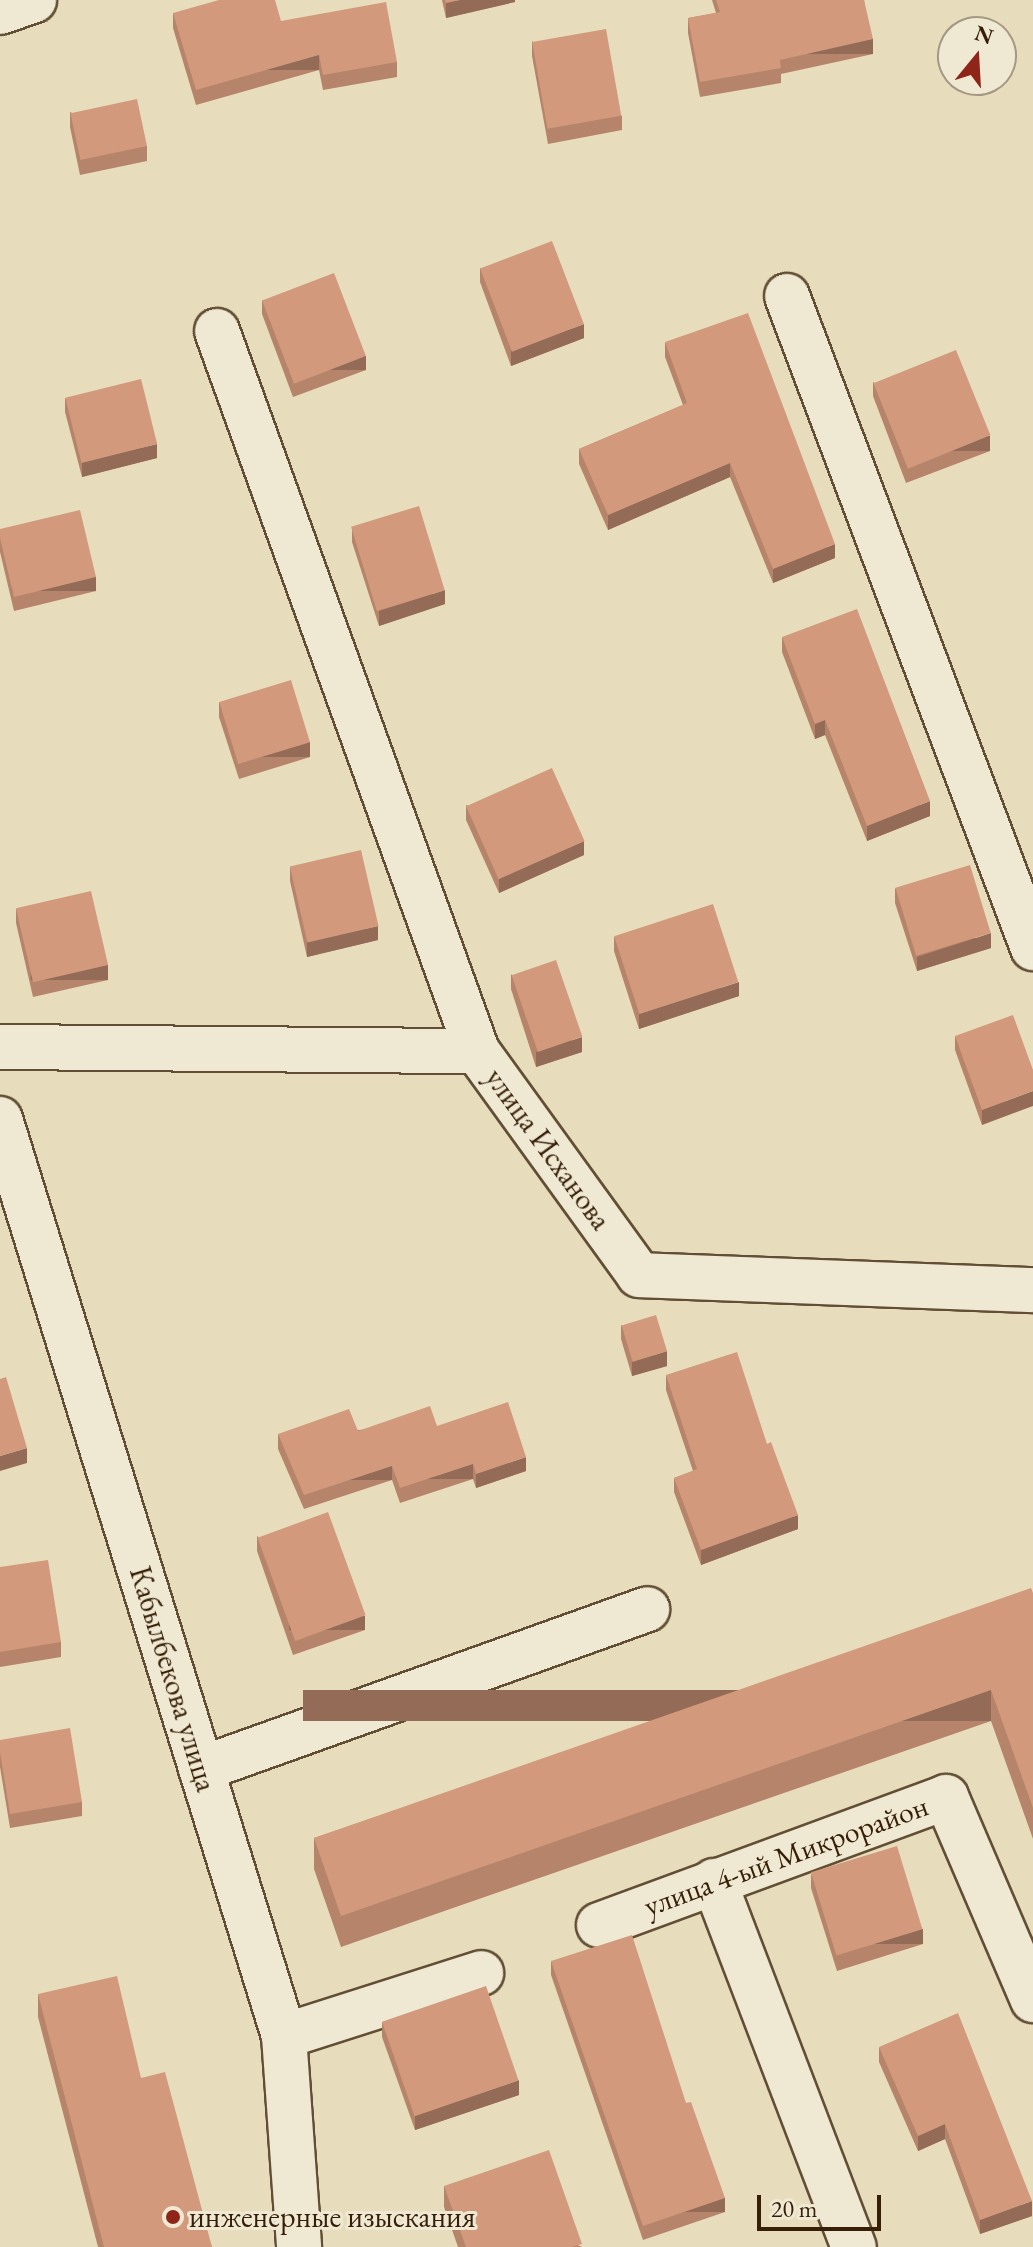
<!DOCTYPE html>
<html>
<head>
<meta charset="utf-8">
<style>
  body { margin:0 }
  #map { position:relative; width:1033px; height:2247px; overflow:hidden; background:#e7ddbd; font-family:"EB Garamond",serif }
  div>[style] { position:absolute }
  .roads { filter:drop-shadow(2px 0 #624e34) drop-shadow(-2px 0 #624e34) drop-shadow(0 2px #624e34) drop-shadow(0 -2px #624e34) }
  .street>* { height:44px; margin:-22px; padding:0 22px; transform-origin:22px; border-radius:22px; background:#efe9d4 }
  .secondary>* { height:44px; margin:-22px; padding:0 22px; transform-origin:22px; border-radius:22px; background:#efe9d4 }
  .wall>* { inset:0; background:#b5846b }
  .shaded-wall>* { inset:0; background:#936b57; transform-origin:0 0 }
  .building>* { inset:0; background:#d2997c; transform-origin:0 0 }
  .dots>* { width:22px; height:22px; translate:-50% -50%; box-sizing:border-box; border:4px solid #efe9d4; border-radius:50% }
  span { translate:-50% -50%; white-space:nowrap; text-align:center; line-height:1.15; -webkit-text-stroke:6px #efe9d4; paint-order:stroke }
  .street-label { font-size:30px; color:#361e07 }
  .poi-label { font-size:30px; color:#361e07 }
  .left { translate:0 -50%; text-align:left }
  .north { position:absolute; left:937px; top:16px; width:80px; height:80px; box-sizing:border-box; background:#efe9d4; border:2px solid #a59882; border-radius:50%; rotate:18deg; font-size:22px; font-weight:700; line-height:32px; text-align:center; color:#361e07 }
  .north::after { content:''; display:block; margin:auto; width:28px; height:36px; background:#8f2418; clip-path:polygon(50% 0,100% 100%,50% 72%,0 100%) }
  .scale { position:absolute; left:757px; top:2195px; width:124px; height:36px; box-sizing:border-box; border:4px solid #361e07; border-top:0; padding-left:10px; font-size:24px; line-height:28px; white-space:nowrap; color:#361e07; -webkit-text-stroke:6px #efe9d4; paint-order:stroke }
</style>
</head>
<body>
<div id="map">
  <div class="roads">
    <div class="street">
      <div style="left:0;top:12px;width:36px;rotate:-19deg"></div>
      <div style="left:787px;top:296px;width:697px;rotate:69.33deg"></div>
      <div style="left:217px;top:331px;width:766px;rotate:70.14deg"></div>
      <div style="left:0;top:1119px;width:960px;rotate:72.79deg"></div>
      <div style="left:284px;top:2036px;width:212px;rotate:85.9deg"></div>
      <div style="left:201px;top:1769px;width:474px;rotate:-19.7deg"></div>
      <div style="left:714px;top:1881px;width:392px;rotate:69.1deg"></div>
      <div style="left:599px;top:1925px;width:370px;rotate:-20.2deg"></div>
      <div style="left:946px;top:1797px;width:221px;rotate:66.8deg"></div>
      <div style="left:284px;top:2036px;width:207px;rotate:-17.7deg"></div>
    </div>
    <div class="secondary">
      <div style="left:0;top:1047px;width:477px;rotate:0.5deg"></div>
      <div style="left:477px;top:1051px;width:276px;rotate:54.1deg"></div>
      <div style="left:639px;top:1275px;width:394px;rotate:2.2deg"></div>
    </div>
  </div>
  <div class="wall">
    <div style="clip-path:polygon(442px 0,515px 0,515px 2px,446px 18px)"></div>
    <div style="clip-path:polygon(712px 0,864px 0,873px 54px,781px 74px,781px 83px,700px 97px,688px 33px,688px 18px,716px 13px)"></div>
    <div style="clip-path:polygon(173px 13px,397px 62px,397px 77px,323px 90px,319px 70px,196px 105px,173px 28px)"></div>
    <div style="clip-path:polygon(532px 41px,622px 116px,622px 130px,548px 144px,532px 56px)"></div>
    <div style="clip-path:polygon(70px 112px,147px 146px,147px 161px,80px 175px,70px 127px)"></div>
    <div style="clip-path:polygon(480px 268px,584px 338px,511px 366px,480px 282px)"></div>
    <div style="clip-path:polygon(262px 300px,366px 370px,293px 397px,262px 314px)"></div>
    <div style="clip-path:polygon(665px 342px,835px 558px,773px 583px,730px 477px,608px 530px,579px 464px,579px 449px,683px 405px,665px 357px)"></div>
    <div style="clip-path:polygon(873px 382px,990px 451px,906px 483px,873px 396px)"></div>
    <div style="clip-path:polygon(65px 398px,157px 458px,82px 477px,65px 412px)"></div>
    <div style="clip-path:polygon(352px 528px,445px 604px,379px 626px,352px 542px)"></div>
    <div style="clip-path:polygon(0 529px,96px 591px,14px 611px,0 552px)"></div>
    <div style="clip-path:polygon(782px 637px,930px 816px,867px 841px,825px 735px,815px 739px,782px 652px)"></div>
    <div style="clip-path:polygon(219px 702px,310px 757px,239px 779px,219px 717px)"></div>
    <div style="clip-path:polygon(466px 805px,584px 855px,499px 893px,466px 820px)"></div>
    <div style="clip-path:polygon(290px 867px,378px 940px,307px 957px,290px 881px)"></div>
    <div style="clip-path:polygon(895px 888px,991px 948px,917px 971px,895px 903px)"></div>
    <div style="clip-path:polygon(16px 909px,108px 980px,33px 997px,16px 923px)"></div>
    <div style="clip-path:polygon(614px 937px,739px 996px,639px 1029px,614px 951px)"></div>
    <div style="clip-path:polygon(511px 974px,582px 1052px,536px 1067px,511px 989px)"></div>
    <div style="clip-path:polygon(955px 1036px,1033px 1070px,982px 1125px,955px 1050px)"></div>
    <div style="clip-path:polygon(621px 1325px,667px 1366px,632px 1376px,621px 1339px)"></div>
    <div style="clip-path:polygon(666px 1375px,767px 1444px,798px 1529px,701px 1565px,674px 1492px,674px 1478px,693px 1471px,666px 1390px)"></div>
    <div style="clip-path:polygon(437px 1426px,526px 1471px,476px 1488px,473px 1479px,400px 1503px,392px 1480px,304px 1509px,278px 1449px,278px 1434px)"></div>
    <div style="clip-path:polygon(257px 1536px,365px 1630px,293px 1655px,257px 1551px)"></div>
    <div style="clip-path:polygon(0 1567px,61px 1642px,61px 1657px,0 1667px)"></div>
    <div style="clip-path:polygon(1033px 1593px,1033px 1839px,991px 1721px,341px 1947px,314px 1869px,314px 1838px)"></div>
    <div style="clip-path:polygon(0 1740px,82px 1802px,82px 1816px,10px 1828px,0 1767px)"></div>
    <div style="clip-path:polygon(811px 1874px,923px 1944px,837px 1971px,811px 1888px)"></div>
    <div style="clip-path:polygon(551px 1961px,686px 2103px,725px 2212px,643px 2240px,551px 1975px)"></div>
    <div style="clip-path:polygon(38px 1994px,141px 2078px,212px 2247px,98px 2247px,38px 2017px)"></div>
    <div style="clip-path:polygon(382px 2022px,519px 2095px,415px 2130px,382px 2037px)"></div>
    <div style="clip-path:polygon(879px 2047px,1032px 2216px,980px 2234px,945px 2139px,918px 2151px,879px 2062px)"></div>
    <div style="clip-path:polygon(444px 2186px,582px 2247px,458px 2247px,444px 2207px)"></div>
  </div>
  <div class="shaded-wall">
    <div style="clip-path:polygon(460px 0,515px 0,515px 2px,446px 18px,446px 3px)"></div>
    <div style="left:873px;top:39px;width:15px;height:95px;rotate:90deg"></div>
    <div style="left:319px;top:55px;width:15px;height:128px;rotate:90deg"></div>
    <div style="clip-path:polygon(584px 324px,584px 338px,511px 366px,511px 351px)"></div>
    <div style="left:366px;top:356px;width:14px;height:78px;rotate:90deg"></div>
    <div style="left:990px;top:436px;width:15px;height:90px;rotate:90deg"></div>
    <div style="clip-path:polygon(157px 444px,157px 458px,82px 477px,82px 462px)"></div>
    <div style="clip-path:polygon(730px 463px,730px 477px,608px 530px,608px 515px)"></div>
    <div style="clip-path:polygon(835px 544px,835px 558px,773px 583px,773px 569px)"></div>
    <div style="left:96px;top:577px;width:14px;height:84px;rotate:90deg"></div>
    <div style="clip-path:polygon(445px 590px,445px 604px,379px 626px,379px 611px)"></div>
    <div style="clip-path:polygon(825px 720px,825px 735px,815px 739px,815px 724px)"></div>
    <div style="left:310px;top:742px;width:15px;height:74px;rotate:90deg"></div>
    <div style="clip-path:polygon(930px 801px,930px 816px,867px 841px,867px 826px)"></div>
    <div style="clip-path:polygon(584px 841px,584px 855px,499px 893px,499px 878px)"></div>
    <div style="clip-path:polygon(378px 926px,378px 940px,307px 957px,307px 942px)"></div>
    <div style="clip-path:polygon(991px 933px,991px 948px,917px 971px,917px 957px)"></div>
    <div style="left:108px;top:965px;width:15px;height:77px;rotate:90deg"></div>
    <div style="clip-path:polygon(739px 982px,739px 996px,639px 1029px,639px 1014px)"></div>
    <div style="clip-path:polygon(582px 1037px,582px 1052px,536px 1067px,536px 1052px)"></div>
    <div style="clip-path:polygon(1033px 1091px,1033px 1106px,982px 1125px,982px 1110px)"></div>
    <div style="clip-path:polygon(667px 1351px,667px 1366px,632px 1376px,632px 1362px)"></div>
    <div style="clip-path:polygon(27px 1448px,27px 1463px,0 1471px,0 1456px)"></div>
    <div style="clip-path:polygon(526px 1457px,526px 1471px,476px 1488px,476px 1474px)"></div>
    <div style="left:473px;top:1464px;width:15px;height:77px;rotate:90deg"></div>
    <div style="left:392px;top:1466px;width:14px;height:93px;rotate:90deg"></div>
    <div style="clip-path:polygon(798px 1515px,798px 1529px,701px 1565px,701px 1550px)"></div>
    <div style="left:365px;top:1616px;width:14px;height:76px;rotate:90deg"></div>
    <div style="left:991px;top:1690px;width:31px;height:688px;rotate:90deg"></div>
    <div style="left:923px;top:1929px;width:15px;height:90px;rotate:90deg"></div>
    <div style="clip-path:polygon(519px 2080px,519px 2095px,415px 2130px,415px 2116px)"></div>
    <div style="clip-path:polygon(945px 2124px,945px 2139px,918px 2151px,918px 2136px)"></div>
    <div style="left:725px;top:2198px;width:14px;height:87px;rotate:90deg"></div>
    <div style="clip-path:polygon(1032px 2201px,1032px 2216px,980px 2234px,980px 2220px)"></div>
  </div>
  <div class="building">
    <div style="clip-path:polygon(219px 0,275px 0,281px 21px,386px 2px,397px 62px,323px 75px,319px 55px,196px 90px,173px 13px)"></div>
    <div style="clip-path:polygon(445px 0,460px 0,446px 3px)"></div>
    <div style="clip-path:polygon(716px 0,864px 0,873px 39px,780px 60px,781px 68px,700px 82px,688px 18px,720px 12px)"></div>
    <div style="left:606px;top:29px;width:88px;height:75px;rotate:80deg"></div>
    <div style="left:137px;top:99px;width:48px;height:68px;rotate:78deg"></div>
    <div style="left:552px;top:241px;width:89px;height:77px;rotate:69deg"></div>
    <div style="left:334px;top:273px;width:89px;height:77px;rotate:69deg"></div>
    <div style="clip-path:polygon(748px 313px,835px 544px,773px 569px,730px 463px,608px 515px,579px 449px,687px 403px,665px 342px)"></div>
    <div style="left:956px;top:350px;width:92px;height:89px;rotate:68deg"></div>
    <div style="left:141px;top:379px;width:67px;height:78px;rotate:76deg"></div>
    <div style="left:419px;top:506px;width:88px;height:71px;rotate:73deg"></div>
    <div style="clip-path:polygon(80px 510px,96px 577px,14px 597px,0 538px,0 529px)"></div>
    <div style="clip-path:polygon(857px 609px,930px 801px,867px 826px,825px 720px,815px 724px,782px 637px)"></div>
    <div style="left:291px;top:680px;width:65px;height:75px;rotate:73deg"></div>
    <div style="left:552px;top:768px;width:80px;height:94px;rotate:66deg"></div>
    <div style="left:361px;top:850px;width:78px;height:73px;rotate:77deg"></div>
    <div style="left:970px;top:865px;width:71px;height:78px;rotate:73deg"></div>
    <div style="left:91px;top:891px;width:76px;height:77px;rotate:77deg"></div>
    <div style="left:713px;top:904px;width:82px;height:104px;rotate:72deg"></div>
    <div style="left:556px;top:960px;width:81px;height:47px;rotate:71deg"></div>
    <div style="clip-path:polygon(1013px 1015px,1033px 1070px,1033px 1091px,982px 1110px,955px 1036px)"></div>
    <div style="left:656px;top:1315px;width:38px;height:36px;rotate:73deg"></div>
    <div style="clip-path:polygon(737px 1352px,767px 1444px,771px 1442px,798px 1515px,701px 1550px,674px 1478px,697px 1469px,666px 1375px)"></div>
    <div style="clip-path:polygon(6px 1377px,27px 1448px,0 1456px,0 1379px)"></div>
    <div style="clip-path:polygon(508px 1402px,526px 1457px,476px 1474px,473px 1464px,400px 1488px,392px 1466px,304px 1495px,278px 1434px,349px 1409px,358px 1431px,430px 1406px,437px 1426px)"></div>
    <div style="left:328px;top:1512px;width:110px;height:75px;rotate:70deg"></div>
    <div style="clip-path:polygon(48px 1560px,61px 1642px,0 1652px,0 1567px)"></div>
    <div style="clip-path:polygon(1031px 1588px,1033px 1593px,1033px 1808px,991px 1690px,341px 1916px,314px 1838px)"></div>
    <div style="clip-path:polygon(70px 1728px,82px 1802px,10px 1814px,0 1752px,0 1740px)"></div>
    <div style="left:897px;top:1846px;width:87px;height:90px;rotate:73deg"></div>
    <div style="clip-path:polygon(632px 1935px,686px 2103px,691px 2102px,725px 2198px,643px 2226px,551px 1961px)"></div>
    <div style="clip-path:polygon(117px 1976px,141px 2078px,165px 2072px,212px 2247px,104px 2247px,38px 1994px)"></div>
    <div style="left:486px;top:1986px;width:100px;height:110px;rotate:71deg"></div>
    <div style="clip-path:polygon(958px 2013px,1032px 2201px,980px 2220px,945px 2124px,918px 2136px,879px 2047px)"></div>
    <div style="clip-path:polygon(549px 2150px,582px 2244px,572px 2247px,466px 2247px,444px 2186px)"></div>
  </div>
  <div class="dots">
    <div style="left:173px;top:2217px;background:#8f2418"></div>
  </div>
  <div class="street-label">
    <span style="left:548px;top:1149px;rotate:54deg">улица Исханова</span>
    <span style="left:173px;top:1679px;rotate:73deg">Кабылбекова улица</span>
    <span style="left:786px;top:1856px;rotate:-20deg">улица 4-ый Микрорайон</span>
  </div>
  <div class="poi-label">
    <span class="left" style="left:189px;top:2217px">инженерные изыскания</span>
  </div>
  <div class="north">N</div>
  <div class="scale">20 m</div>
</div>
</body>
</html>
